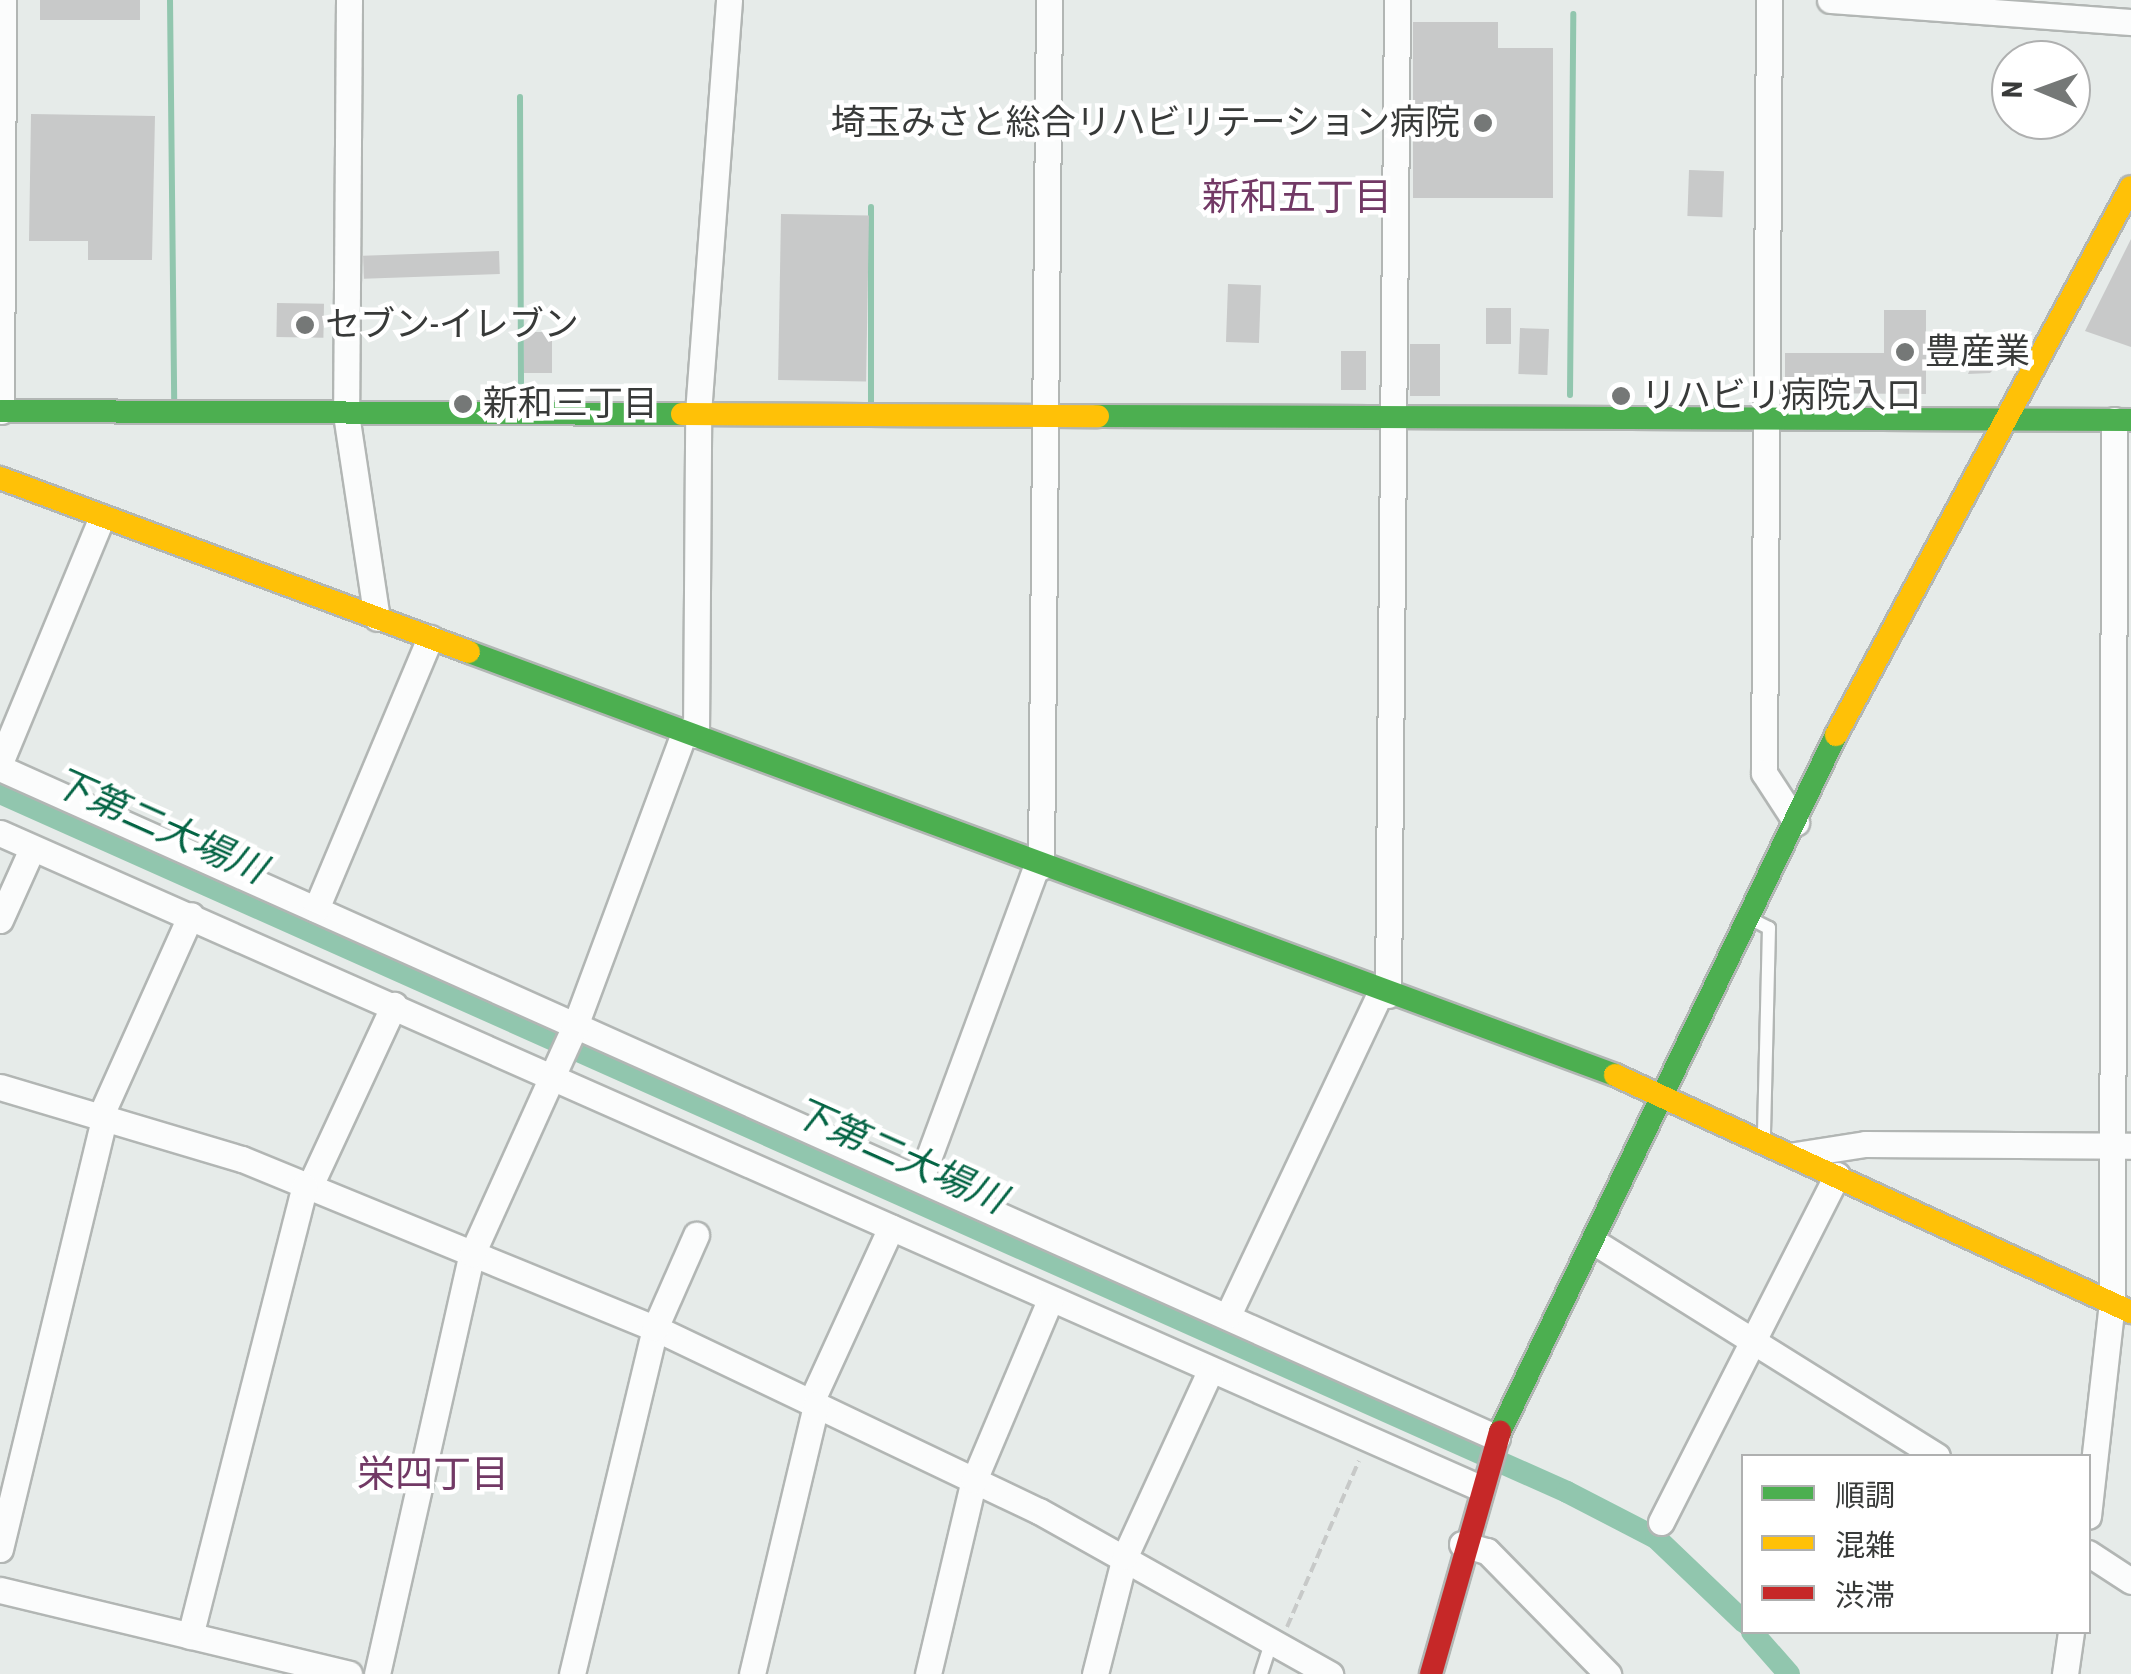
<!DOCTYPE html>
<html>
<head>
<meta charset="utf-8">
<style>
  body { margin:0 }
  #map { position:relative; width:2131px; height:1674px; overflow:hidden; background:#e6ebe9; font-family:"Roboto Condensed","Noto Sans JP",sans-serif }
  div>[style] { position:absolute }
  .stream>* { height:6px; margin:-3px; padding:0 3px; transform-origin:3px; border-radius:3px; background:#91c6ae }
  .canal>* { height:22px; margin:-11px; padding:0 11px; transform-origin:11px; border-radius:11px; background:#91c6ae }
  .building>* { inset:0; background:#c8c9c9; transform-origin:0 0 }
  .path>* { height:4px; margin-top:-2px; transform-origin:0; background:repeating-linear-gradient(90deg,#c7c9c8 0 10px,transparent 0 15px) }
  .roads { filter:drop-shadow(2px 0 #b2b6b4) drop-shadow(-2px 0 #b2b6b4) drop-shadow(0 2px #b2b6b4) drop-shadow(0 -2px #b2b6b4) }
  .lane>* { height:12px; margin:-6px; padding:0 6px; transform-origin:6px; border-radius:6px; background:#fbfcfc }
  .street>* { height:25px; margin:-12.5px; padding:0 12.5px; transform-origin:12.5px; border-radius:12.5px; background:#fbfcfc }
  .fast>* { height:22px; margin:-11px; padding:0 11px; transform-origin:11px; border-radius:11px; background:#4caf50 }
  .slow>* { height:22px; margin:-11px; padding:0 11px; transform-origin:11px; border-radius:11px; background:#ffc107 }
  .jam>* { height:22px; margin:-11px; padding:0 11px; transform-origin:11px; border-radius:11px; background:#c62828 }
  .dots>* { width:28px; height:28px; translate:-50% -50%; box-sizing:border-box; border:5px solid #fff; border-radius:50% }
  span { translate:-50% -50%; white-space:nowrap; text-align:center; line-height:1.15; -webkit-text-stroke:9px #fff; paint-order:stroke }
  .poi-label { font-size:35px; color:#383a39 }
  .right { translate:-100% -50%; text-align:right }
  .left { translate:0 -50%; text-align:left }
  .neighbourhood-label { font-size:38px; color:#723965 }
  .water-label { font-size:38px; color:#046444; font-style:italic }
  .legend { position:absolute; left:1741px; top:1454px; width:350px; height:180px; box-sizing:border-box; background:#fff; border:2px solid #afb0b0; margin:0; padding:12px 18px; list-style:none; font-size:30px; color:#383a39 }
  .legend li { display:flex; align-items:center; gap:20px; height:50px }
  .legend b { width:50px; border:2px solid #afb0b0 }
  .north { position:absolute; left:1991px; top:40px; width:100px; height:100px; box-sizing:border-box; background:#fff; border:2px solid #afb0b0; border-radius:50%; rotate:271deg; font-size:28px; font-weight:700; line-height:40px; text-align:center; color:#383a39 }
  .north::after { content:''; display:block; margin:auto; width:35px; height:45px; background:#757877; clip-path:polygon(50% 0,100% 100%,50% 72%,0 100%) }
</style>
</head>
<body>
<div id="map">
  <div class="stream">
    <div style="left:170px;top:0;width:399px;rotate:89.4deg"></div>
    <div style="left:520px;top:97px;width:301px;rotate:89.8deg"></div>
    <div style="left:871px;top:207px;width:197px;rotate:90deg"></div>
    <div style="left:1570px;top:395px;width:381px;rotate:-89.5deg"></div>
  </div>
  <div class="canal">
    <div style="left:0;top:793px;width:1716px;rotate:24.04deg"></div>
    <div style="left:1567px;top:1492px;width:100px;rotate:27.3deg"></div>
    <div style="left:1656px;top:1538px;width:122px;rotate:43.7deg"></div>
    <div style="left:1752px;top:1632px;width:56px;rotate:48.6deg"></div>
  </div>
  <div class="building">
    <div style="left:40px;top:0;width:100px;height:20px"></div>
    <div style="clip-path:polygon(1413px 22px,1498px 22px,1498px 48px,1553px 48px,1553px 198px,1413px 198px)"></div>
    <div style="clip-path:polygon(31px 114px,155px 116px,152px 260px,88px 260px,88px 241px,29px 241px)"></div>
    <div style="left:1689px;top:170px;width:35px;height:46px;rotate:2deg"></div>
    <div style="left:781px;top:214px;width:88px;height:166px;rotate:1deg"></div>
    <div style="clip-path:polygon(2131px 239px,2131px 347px,2085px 331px)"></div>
    <div style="left:499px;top:251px;width:23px;height:136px;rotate:88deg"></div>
    <div style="left:1228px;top:284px;width:33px;height:58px;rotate:2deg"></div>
    <div style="left:277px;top:303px;width:47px;height:34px;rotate:1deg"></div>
    <div style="left:1486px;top:308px;width:25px;height:36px"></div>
    <div style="clip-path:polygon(1884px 310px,1926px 310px,1926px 394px,1785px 393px,1785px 353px,1884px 353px)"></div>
    <div style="left:1520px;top:328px;width:29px;height:46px;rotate:2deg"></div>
    <div style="left:524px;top:332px;width:28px;height:41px"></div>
    <div style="clip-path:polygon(1986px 332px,2016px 346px,1990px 373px,1968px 374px)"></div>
    <div style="left:1410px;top:344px;width:30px;height:52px"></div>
    <div style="left:1341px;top:351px;width:25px;height:39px"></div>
  </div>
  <div class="path">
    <div style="left:1287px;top:1627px;width:181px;rotate:-66.6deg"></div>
  </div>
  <div class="roads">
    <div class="lane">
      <div style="left:1753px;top:920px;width:18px;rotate:27deg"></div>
      <div style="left:1769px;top:928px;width:206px;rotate:91.4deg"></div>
      <div style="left:1261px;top:1674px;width:29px;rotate:-72deg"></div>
    </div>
    <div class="street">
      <div style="left:349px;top:0;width:414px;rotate:90.4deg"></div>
      <div style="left:346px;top:414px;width:206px;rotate:81.4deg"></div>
      <div style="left:1769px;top:0;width:773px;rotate:90.37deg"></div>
      <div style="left:1764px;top:773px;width:59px;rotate:56.9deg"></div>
      <div style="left:1830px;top:0;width:302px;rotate:4.2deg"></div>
      <div style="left:1px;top:411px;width:411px;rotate:-89.7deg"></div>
      <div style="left:696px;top:735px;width:322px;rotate:-89.6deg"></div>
      <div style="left:698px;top:413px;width:414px;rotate:-85.7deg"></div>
      <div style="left:0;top:763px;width:266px;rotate:-67.5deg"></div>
      <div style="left:0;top:768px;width:1640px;rotate:24.11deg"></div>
      <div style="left:0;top:833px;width:1616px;rotate:23.87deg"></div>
      <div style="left:1041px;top:867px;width:867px;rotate:-89.47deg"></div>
      <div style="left:316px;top:909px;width:294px;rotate:-67.2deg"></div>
      <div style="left:0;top:920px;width:76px;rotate:-65.8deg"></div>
      <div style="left:1388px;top:995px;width:995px;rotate:-89.48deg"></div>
      <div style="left:0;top:1087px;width:252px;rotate:16.6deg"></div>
      <div style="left:242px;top:1159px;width:446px;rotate:22.3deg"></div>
      <div style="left:655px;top:1328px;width:425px;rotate:25.5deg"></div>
      <div style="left:1039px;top:1511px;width:334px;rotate:29.3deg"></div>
      <div style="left:101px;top:1115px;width:219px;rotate:-65.8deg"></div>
      <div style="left:1795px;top:1155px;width:71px;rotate:-8.9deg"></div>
      <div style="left:1865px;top:1144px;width:266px;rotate:0.4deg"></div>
      <div style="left:921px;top:1178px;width:334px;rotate:-69.7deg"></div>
      <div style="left:309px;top:1188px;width:202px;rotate:-65.1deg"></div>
      <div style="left:1596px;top:1243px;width:402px;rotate:32deg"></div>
      <div style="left:1228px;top:1315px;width:357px;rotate:-64.7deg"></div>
      <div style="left:811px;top:1402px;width:192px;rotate:-65.4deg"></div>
      <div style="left:2088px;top:1516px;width:214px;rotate:-83.6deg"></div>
      <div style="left:2112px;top:1303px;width:883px;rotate:-89.87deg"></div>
      <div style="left:1661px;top:1522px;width:389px;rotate:-63.1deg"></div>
      <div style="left:1462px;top:1544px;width:26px;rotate:16deg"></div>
      <div style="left:1487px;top:1551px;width:173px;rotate:45.5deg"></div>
      <div style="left:0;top:1549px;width:446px;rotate:-76.4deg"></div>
      <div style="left:2088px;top:1553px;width:51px;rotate:33.1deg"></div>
      <div style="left:0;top:1590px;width:359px;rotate:13.5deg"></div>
      <div style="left:190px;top:1636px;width:464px;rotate:-75.7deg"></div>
      <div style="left:377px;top:1674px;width:431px;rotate:-77.3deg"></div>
      <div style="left:472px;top:1254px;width:250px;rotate:-65.7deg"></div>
      <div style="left:575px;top:1026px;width:315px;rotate:-69.6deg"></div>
      <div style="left:572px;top:1674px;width:356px;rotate:-76.5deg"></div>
      <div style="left:655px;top:1328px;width:102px;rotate:-66.2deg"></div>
      <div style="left:752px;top:1674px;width:277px;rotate:-76.6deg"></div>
      <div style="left:928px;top:1674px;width:199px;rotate:-76.7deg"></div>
      <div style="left:974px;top:1480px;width:195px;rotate:-67.1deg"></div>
      <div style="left:1095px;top:1674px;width:122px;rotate:-75.7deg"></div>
      <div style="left:1125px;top:1556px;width:204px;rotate:-65.3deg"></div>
      <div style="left:2065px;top:1674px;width:42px;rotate:-81.9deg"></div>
    </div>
    <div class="fast">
      <div style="left:0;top:411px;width:682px;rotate:0.25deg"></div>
      <div style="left:1098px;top:416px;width:1033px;rotate:0.22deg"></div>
      <div style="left:469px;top:652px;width:1222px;rotate:20.26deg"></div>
      <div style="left:1500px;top:1432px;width:774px;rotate:-64.26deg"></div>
    </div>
    <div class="slow">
      <div style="left:682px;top:414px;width:416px;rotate:0.3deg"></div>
      <div style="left:0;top:478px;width:500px;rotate:20.35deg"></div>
      <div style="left:1836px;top:735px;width:622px;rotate:-61.71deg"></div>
      <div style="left:1615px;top:1075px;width:568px;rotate:24.67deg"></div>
    </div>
    <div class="jam">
      <div style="left:1431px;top:1674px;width:252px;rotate:-74.1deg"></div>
    </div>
  </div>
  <div class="dots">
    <div style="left:1483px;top:123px;background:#757877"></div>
    <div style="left:305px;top:325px;background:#757877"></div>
    <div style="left:1905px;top:352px;background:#757877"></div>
    <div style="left:1621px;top:396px;background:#757877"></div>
    <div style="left:463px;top:404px;background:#757877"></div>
  </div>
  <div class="poi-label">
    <span class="right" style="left:1460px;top:123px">埼玉みさと総合リハビリテーション病院</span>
    <span class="left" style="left:325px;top:325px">セブン-イレブン</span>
    <span class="left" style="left:1925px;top:352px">豊産業</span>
    <span class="left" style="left:1641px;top:396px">リハビリ病院入口</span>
    <span class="left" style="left:483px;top:404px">新和三丁目</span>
  </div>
  <div class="neighbourhood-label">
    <span style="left:1297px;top:198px">新和五丁目</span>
    <span style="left:433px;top:1475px">栄四丁目</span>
  </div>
  <div class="water-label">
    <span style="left:159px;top:826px;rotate:24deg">下第二大場川</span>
    <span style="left:899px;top:1156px;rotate:24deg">下第二大場川</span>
  </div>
  <ul class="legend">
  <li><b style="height:12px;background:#4caf50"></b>順調</li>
  <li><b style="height:12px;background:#ffc107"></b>混雑</li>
  <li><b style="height:12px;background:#c62828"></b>渋滞</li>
  </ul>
  <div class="north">N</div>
</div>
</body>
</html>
